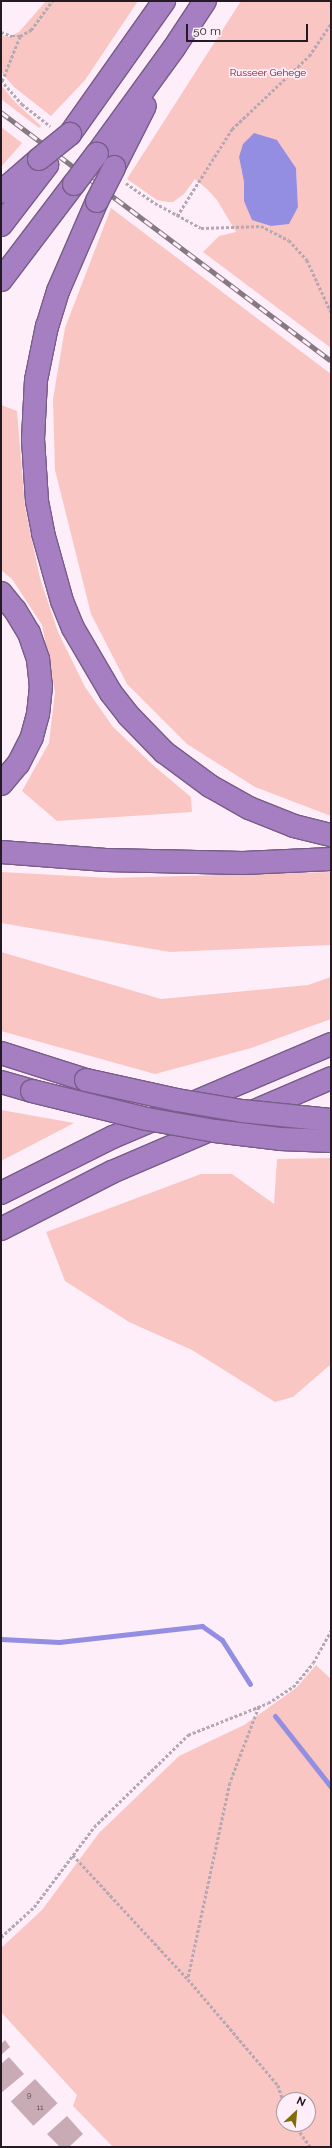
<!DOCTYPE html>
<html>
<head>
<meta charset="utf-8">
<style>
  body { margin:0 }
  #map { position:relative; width:332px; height:2148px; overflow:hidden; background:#fdeef9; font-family:Raleway,sans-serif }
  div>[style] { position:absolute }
  .green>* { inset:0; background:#fac6c3 }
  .water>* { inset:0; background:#938ee1 }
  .stream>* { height:5px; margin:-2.5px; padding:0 2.5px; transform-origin:2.5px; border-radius:2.5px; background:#938ee1 }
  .building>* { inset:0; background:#c8abb4; transform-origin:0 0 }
  .path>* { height:2.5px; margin-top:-1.25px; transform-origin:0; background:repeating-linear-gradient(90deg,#b5a8b2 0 3px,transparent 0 5px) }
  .roads { filter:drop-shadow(1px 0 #785c89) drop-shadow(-1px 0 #785c89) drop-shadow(0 1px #785c89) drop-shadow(0 -1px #785c89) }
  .highway>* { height:22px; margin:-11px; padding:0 11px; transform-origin:11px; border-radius:11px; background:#a57fc1 }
  .rail>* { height:4.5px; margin-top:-2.25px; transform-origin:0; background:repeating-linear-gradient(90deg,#fdeef9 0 9px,#857982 0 18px); box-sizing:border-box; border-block:1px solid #857982 }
  .bridges { filter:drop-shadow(1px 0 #785c89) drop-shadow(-1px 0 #785c89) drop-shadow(0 1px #785c89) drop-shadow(0 -1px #785c89) }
  .highway-bridge>* { height:22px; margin:-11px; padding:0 11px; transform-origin:11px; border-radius:11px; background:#a57fc1 }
  span { translate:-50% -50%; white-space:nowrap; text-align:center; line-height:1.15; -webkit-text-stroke:3.5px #fdeef9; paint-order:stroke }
  .number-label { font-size:8px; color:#4d3f46 }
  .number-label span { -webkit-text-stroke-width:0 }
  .park-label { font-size:10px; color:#820919 }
  .frame { position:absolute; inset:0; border:2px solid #241b22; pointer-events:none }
  .north { position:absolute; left:276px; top:2092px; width:40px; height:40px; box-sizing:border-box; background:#fdeef9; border:1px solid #a69aa3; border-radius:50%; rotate:26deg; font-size:11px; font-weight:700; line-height:16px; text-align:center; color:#241b22 }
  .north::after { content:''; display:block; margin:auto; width:14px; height:18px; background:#816d0a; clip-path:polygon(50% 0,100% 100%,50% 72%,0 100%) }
  .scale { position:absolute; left:186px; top:24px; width:122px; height:18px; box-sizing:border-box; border:2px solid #241b22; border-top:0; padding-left:5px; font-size:12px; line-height:14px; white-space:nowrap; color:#241b22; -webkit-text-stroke:3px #fdeef9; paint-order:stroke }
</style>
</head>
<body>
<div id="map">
  <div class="green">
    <div style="clip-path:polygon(46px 1px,138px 1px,85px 80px,51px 116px,14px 87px,1px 72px,1px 35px,8px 37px,19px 32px)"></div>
    <div style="clip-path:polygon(evenodd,241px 1px,331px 1px,331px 348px,203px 252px,219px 236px,236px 232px,217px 200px,208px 190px,195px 179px,184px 194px,173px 202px,168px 202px,157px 200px,127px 179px,241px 1px,277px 140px,296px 168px,298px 206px,271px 226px,260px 222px,244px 201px,244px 182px,239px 157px,277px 140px)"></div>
    <div style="clip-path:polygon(1px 85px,15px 102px,41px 126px,39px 128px,1px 99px)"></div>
    <div style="clip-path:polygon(1px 127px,22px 143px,1px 167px)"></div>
    <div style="clip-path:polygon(111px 208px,331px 374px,331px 816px,255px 787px,187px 744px,127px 684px,91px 614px,55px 470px,53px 399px,65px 328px)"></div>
    <div style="clip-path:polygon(1px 405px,17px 411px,25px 507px,40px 578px,58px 632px,85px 687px,113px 727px,154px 766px,191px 797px,192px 812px,57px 821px,22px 791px,49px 743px,55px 692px,42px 625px,12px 579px,1px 570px)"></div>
    <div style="clip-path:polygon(1px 872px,110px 878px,331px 872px,331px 945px,170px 952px,1px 923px)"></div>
    <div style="clip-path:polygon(1px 952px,161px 999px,308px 985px,331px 977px,331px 1019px,251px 1048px,155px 1074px,1px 1031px)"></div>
    <div style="clip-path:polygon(1px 1110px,74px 1123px,1px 1161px)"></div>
    <div style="clip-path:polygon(331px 1158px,331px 1364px,293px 1397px,275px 1402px,192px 1350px,129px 1322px,65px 1281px,46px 1232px,201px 1174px,232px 1174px,274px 1204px,277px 1159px)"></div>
    <div style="clip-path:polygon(evenodd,316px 1665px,331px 1679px,331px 2147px,113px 2147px,73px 2106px,77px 2095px,1px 2012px,1px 1948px,42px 1910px,99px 1833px,179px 1756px,244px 1725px,296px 1688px,316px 1665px,284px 2100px,308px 2100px,308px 2124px,284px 2124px,284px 2100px)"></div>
  </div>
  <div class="water">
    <div style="clip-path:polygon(254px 133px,277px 140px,296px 168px,298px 207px,289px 224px,271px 226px,252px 220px,244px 201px,244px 182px,239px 157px,243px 144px)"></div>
  </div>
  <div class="stream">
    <div style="left:1px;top:1639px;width:58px;rotate:3deg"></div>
    <div style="left:59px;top:1642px;width:144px;rotate:-6.4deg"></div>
    <div style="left:202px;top:1626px;width:24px;rotate:35deg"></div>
    <div style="left:222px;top:1640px;width:52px;rotate:57.5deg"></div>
    <div style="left:275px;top:1716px;width:90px;rotate:51.7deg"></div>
  </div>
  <div class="building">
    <div style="clip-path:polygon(5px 2040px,10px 2047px,1px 2055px,1px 2044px)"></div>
    <div style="clip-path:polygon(9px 2057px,24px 2074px,1px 2093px,1px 2064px)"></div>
    <div style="left:35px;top:2079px;width:33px;height:33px;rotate:47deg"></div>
    <div style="clip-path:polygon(67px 2116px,83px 2134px,69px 2147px,60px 2147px,47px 2134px)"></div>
  </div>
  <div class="path">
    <div style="left:1px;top:32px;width:12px;rotate:20deg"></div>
    <div style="left:12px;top:36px;width:8px"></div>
    <div style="left:20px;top:36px;width:13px;rotate:-29deg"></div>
    <div style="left:31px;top:30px;width:36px;rotate:-54deg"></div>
    <div style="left:1px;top:80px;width:32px;rotate:49deg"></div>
    <div style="left:22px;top:104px;width:36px;rotate:38deg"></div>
    <div style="left:2px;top:81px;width:48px;rotate:-68.2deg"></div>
    <div style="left:126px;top:183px;width:35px;rotate:35deg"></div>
    <div style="left:155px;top:203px;width:52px;rotate:28.5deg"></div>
    <div style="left:201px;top:228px;width:60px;rotate:-1.9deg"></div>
    <div style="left:261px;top:226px;width:31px;rotate:27deg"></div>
    <div style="left:289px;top:240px;width:27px;rotate:48deg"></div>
    <div style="left:307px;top:260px;width:57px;rotate:65.2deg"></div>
    <div style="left:177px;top:216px;width:103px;rotate:-57.7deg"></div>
    <div style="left:232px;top:129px;width:106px;rotate:-43.5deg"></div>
    <div style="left:309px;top:56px;width:40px;rotate:-56deg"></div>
    <div style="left:259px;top:1707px;width:81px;rotate:110.9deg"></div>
    <div style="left:230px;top:1783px;width:200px;rotate:102.1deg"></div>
    <div style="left:188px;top:1979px;width:139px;rotate:49.7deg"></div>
    <div style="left:278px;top:2085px;width:19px;rotate:72deg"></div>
    <div style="left:73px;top:1855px;width:169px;rotate:47.2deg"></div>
    <div style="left:1px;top:1937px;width:45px;rotate:-42.3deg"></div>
    <div style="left:34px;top:1907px;width:100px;rotate:-53.1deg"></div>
    <div style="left:94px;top:1827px;width:132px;rotate:-44.4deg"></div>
    <div style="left:188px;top:1735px;width:86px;rotate:-21.8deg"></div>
    <div style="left:268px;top:1703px;width:30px;rotate:-33deg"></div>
    <div style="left:293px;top:1687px;width:31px;rotate:-50deg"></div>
    <div style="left:313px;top:1663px;width:37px;rotate:-61deg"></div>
    <div style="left:294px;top:2124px;width:29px;rotate:54deg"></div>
  </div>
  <div class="roads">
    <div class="highway">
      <div style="left:70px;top:134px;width:163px;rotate:-54.7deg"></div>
      <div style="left:97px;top:154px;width:131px;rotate:-54deg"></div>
      <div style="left:174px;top:48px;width:56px;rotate:-56.6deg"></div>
      <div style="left:114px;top:167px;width:68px;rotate:-63.1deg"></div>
      <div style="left:1px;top:192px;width:50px;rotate:-41deg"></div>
      <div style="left:97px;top:201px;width:98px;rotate:113.4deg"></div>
      <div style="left:58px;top:291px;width:37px;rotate:107deg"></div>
      <div style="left:47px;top:326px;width:55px;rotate:101.5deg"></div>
      <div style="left:36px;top:380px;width:59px;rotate:92.9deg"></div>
      <div style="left:33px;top:439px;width:62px;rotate:86.3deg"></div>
      <div style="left:37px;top:501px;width:33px;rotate:79deg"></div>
      <div style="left:43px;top:533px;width:71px;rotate:74.4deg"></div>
      <div style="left:62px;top:601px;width:29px;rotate:68deg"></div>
      <div style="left:73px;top:628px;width:75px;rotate:59.7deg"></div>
      <div style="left:111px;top:693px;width:28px;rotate:52deg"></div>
      <div style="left:128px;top:715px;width:52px;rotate:45.8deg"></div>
      <div style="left:164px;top:752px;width:57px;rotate:36.5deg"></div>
      <div style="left:210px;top:786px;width:45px;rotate:29.4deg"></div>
      <div style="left:249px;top:808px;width:48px;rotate:21.8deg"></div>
      <div style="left:294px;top:826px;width:38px;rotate:14deg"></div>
      <div style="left:1px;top:225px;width:76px;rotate:-52.5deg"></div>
      <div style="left:1px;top:280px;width:121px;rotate:-52.8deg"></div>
      <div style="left:1px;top:593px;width:22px;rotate:51deg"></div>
      <div style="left:15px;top:610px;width:27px;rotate:59deg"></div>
      <div style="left:29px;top:633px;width:28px;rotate:71deg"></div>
      <div style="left:38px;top:659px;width:27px;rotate:84deg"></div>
      <div style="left:41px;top:686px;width:28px;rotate:96deg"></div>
      <div style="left:38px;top:714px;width:24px;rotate:105deg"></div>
      <div style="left:32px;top:737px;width:30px;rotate:117deg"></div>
      <div style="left:18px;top:764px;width:26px;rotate:130deg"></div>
      <div style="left:1px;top:852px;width:105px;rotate:4.4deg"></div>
      <div style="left:106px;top:860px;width:137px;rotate:1.3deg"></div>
      <div style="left:243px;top:863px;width:88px;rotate:-2.6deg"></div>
      <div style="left:1px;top:1053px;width:89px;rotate:17.6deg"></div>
      <div style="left:1px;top:1082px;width:32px;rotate:16deg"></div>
      <div style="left:1px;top:1193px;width:125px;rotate:-26.6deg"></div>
      <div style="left:113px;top:1137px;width:237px;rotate:-23.1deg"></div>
      <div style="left:1px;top:1229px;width:125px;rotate:-27.2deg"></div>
      <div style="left:112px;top:1172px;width:238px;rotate:-23.2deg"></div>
    </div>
  </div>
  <div class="rail">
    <div style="left:1px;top:112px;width:413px;rotate:37deg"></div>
  </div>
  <div class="bridges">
    <div class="highway-bridge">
      <div style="left:39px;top:159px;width:40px;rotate:-39deg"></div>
      <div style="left:74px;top:184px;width:38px;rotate:-53deg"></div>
      <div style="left:97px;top:201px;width:38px;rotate:-63deg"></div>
      <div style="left:86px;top:1080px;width:93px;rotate:12.4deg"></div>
      <div style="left:177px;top:1100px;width:66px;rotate:9.6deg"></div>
      <div style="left:242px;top:1111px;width:89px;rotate:5.8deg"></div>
      <div style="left:32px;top:1091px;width:118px;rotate:13.7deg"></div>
      <div style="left:147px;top:1119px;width:69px;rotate:10deg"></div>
      <div style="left:215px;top:1131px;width:65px;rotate:7deg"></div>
      <div style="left:280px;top:1139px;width:51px;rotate:2.2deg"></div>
    </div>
  </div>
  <div class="number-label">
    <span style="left:29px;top:2096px">9</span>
    <span style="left:40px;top:2108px">11</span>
  </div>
  <div class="park-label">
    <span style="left:268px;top:73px">Russeer Gehege</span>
  </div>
  <div class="frame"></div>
  <div class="north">N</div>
  <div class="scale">50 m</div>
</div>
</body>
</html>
